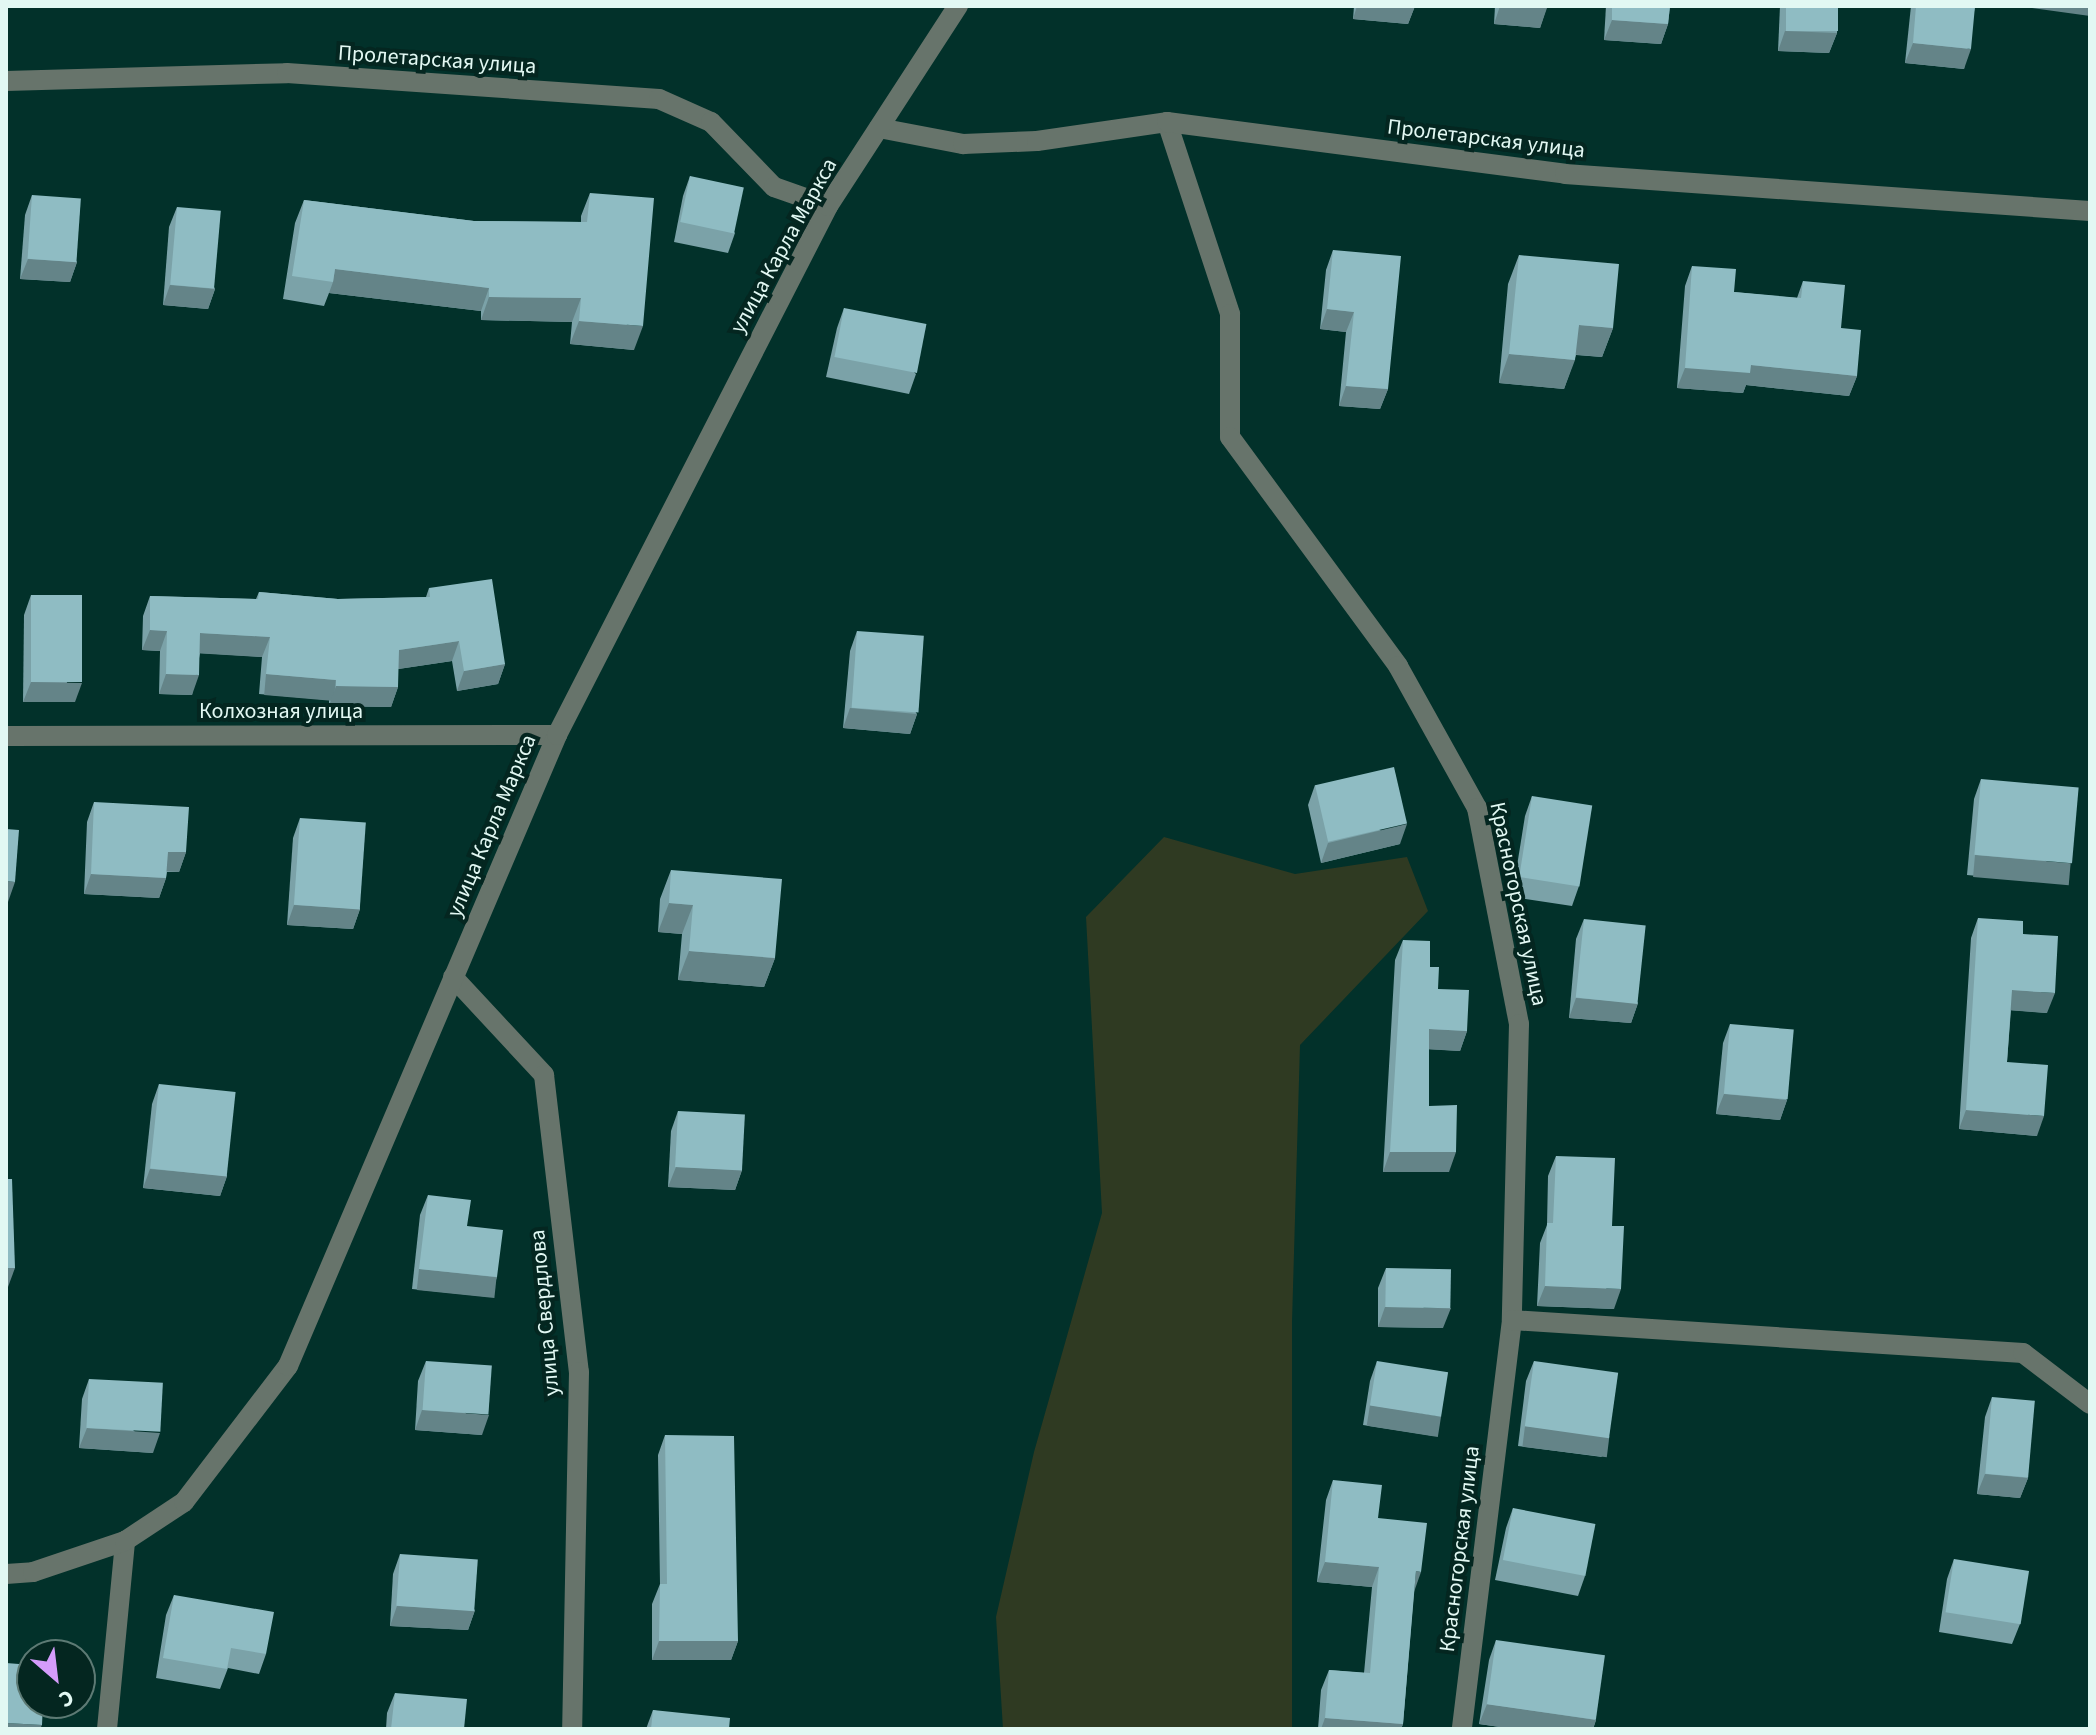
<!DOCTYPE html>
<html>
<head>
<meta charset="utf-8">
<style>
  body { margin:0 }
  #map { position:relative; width:2096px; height:1735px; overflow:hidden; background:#02312a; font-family:"Source Sans 3",sans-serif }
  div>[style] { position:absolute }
  .green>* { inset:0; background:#2f3a22 }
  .minor>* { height:20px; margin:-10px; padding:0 10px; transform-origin:10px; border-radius:10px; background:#67746b }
  .tertiary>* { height:20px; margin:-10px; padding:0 10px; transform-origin:10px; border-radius:10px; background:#67746b }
  .wall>* { inset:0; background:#7ba2a8 }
  .shaded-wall>* { inset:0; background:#648488; transform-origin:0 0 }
  .building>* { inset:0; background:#8fbcc3; transform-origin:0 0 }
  span { translate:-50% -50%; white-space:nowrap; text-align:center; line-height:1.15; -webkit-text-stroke:8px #042620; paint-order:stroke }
  .street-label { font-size:22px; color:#e2f8f3 }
  .frame { position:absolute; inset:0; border:8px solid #e2f8f3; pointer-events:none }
  .north { position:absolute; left:16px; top:1639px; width:80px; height:80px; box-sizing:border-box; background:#042620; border:2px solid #5d7a74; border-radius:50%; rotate:152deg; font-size:22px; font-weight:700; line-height:32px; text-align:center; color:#e2f8f3 }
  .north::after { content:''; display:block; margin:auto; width:28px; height:36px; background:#d59cfb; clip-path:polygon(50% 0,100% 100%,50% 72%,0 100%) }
</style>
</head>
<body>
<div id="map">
  <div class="green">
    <div style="clip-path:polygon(1164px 837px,1295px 874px,1407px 857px,1428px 911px,1300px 1045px,1292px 1322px,1292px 1729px,1003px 1729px,996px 1617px,1034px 1452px,1102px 1213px,1086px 917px)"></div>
  </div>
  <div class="minor">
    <div style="left:6px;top:81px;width:281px;rotate:-1.6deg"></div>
    <div style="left:287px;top:73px;width:373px;rotate:4deg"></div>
    <div style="left:659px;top:99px;width:57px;rotate:23.9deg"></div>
    <div style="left:711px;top:122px;width:91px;rotate:45.9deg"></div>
    <div style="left:774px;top:187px;width:57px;rotate:19.4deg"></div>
    <div style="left:1167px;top:122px;width:202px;rotate:71.8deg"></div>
    <div style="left:1230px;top:314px;width:123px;rotate:90deg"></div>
    <div style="left:1230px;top:437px;width:284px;rotate:53.7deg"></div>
    <div style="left:1398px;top:666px;width:162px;rotate:60.9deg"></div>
    <div style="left:1477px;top:808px;width:220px;rotate:79deg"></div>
    <div style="left:1519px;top:1024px;width:296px;rotate:91.4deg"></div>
    <div style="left:1512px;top:1320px;width:412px;rotate:97deg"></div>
    <div style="left:879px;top:128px;width:86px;rotate:10.8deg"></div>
    <div style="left:963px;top:144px;width:74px;rotate:-2.3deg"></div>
    <div style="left:1037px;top:141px;width:131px;rotate:-8.3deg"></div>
    <div style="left:1167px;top:122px;width:401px;rotate:7.4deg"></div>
    <div style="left:1565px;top:174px;width:526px;rotate:4.03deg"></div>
    <div style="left:6px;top:736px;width:551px;rotate:-0.1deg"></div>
    <div style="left:453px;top:977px;width:134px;rotate:47.1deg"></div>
    <div style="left:544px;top:1075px;width:299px;rotate:83.3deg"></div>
    <div style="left:579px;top:1372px;width:357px;rotate:91.1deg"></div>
    <div style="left:1512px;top:1320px;width:512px;rotate:3.69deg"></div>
    <div style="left:2023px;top:1353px;width:84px;rotate:37.3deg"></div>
    <div style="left:107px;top:1729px;width:189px;rotate:-84.5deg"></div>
  </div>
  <div class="tertiary">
    <div style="left:6px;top:1574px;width:27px;rotate:-4deg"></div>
    <div style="left:33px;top:1572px;width:97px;rotate:-18.6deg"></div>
    <div style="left:125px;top:1541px;width:71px;rotate:-33.5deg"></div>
    <div style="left:184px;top:1502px;width:171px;rotate:-52.6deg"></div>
    <div style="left:288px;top:1366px;width:686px;rotate:-66.91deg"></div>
    <div style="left:557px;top:735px;width:594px;rotate:-62.87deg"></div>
    <div style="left:828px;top:206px;width:239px;rotate:-57deg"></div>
  </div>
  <div class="wall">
    <div style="clip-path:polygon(1354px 6px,1415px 6px,1408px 24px,1353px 19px)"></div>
    <div style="clip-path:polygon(1495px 6px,1547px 6px,1540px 28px,1494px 24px)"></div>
    <div style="clip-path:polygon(1606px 6px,1670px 6px,1668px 24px,1661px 44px,1604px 40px)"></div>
    <div style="clip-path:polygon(1780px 6px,1838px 6px,1837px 33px,1829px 53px,1778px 51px)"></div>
    <div style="clip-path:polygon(1911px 6px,1975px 6px,1964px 69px,1905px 63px)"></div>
    <div style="clip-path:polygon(690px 176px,735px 233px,728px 253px,674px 242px,683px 196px)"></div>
    <div style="clip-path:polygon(590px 193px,634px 350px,570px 344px,572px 322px,481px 320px,481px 311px,329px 293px,324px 306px,283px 299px,295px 223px,304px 200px,474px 221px,581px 222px,581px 216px)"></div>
    <div style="clip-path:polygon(32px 195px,77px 262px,70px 282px,20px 279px,25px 215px)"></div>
    <div style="clip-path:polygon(177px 207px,215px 289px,208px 309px,163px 305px,169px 227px)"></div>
    <div style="clip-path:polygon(1333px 250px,1388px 389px,1380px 409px,1339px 406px,1346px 332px,1320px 329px,1326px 270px)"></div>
    <div style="clip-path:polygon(1519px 255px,1613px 328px,1602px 357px,1576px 355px,1564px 389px,1499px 383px,1508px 284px)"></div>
    <div style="clip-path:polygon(1692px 266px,1734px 292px,1797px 298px,1803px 281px,1841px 328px,1857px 376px,1849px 396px,1746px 385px,1743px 393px,1677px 388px,1685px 286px)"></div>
    <div style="clip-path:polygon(844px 308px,916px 374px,909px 394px,826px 377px,837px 328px)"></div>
    <div style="clip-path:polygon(429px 588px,505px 664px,498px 684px,457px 691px,452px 661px,398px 669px,398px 687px,391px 707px,329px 706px,329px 700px,259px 694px,262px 657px,200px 653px,192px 695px,159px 694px,160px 651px,142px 650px,143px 616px,150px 596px,256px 599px,259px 592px,338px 599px,426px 597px)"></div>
    <div style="clip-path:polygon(31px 595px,75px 702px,23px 702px,24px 615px)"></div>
    <div style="clip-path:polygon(857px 631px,917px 714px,910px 734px,843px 728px,850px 651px)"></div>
    <div style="clip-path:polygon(1981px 779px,2064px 884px,1967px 875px,1974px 799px)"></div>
    <div style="clip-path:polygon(1315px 785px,1400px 844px,1321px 863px,1308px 805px)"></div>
    <div style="clip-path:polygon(1532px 796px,1579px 886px,1572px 906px,1512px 897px,1525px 816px)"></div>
    <div style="clip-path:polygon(94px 802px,186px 852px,179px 872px,167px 872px,166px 878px,159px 898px,84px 894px,87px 822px)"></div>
    <div style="clip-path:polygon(300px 818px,360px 909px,353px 929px,287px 925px,293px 838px)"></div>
    <div style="clip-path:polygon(671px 870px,775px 958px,764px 987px,678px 980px,682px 934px,658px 932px,660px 899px)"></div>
    <div style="clip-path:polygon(1978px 918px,2023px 934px,2047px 1013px,2011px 1010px,2007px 1062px,2037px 1136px,1959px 1129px,1971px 938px)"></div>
    <div style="clip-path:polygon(1584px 919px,1638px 1003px,1631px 1023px,1569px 1018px,1576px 939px)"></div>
    <div style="clip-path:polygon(1403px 940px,1467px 1031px,1460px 1051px,1429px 1049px,1429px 1106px,1449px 1172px,1383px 1172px,1395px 960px)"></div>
    <div style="clip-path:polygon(1730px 1024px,1787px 1100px,1780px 1120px,1716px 1114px,1723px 1043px)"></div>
    <div style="clip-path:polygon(159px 1084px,227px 1176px,220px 1196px,143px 1188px,152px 1104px)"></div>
    <div style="clip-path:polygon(678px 1111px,742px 1170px,735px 1190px,668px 1187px,671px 1131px)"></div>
    <div style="clip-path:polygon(1556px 1156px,1614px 1309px,1537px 1306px,1540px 1243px,1547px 1225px,1548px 1176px)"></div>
    <div style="clip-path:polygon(428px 1195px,467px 1226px,497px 1277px,490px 1297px,412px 1289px,420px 1215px)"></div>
    <div style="clip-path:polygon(1386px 1268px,1443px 1328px,1378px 1327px,1378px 1288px)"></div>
    <div style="clip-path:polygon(426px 1361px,482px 1435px,415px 1430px,418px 1381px)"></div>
    <div style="clip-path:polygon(1377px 1361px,1434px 1436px,1363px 1425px,1370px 1381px)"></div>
    <div style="clip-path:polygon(1534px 1361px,1602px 1457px,1518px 1446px,1526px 1381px)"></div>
    <div style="clip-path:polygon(89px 1379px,153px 1453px,79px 1448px,82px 1399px)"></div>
    <div style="clip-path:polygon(1992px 1397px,2028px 1478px,2020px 1498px,1977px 1494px,1985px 1417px)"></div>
    <div style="clip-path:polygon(665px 1435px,738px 1641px,731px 1660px,652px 1660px,652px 1604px,660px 1584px,658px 1455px)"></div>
    <div style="clip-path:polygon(1333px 1480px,1378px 1518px,1414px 1591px,1403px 1724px,1401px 1729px,1318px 1729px,1321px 1690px,1329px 1670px,1364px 1673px,1372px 1587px,1317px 1582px,1326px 1500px)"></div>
    <div style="clip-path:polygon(1513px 1508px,1585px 1576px,1578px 1596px,1495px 1580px,1506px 1528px)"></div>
    <div style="clip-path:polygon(400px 1554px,475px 1610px,468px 1630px,390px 1626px,393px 1574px)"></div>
    <div style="clip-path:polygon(1954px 1559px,2020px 1624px,2012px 1644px,1939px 1632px,1947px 1579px)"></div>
    <div style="clip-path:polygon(174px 1595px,266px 1654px,259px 1674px,228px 1668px,220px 1689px,156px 1678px,166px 1615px)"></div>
    <div style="clip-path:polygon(1496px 1640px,1596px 1720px,1593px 1729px,1514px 1729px,1479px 1724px,1489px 1660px)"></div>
    <div style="clip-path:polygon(395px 1693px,464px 1729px,386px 1729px,387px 1713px)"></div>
    <div style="clip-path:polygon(653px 1710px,729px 1729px,646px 1729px)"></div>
  </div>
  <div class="shaded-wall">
    <div style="clip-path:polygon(1357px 6px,1415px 6px,1408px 24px,1353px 19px)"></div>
    <div style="clip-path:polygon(1500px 6px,1520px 6px,1547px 8px,1540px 28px,1494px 24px)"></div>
    <div style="clip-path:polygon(2032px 6px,2090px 6px,2090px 16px,2032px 8px)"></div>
    <div style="clip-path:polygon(1612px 20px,1668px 24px,1661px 44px,1604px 40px)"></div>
    <div style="clip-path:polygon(1785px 31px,1837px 33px,1829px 53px,1778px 51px)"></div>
    <div style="clip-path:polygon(1913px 43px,1971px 49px,1964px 69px,1905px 63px)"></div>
    <div style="clip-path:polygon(28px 259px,77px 262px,70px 282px,20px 279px)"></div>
    <div style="clip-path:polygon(335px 269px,489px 288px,481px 311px,329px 293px,333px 282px)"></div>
    <div style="clip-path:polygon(170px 285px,215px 289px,208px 309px,163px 305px)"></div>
    <div style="clip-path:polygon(489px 297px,581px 298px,572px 322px,481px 320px)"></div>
    <div style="clip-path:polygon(1327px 309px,1354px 312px,1346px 332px,1320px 329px)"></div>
    <div style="clip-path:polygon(579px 321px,643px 326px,634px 350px,570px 344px)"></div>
    <div style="clip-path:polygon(1579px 325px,1613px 328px,1602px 357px,1568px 354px)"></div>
    <div style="clip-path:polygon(1509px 354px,1575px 360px,1564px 389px,1499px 383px)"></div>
    <div style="clip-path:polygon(1751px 365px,1857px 376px,1849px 396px,1746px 385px,1743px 393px,1677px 388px,1685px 368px)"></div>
    <div style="clip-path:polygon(1346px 386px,1388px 389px,1380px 409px,1339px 406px)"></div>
    <div style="clip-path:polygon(150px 630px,167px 631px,160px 651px,142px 650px)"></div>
    <div style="clip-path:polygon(200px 633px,270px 637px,262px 657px,193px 653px)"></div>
    <div style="clip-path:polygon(459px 641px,452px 661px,392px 670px,399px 650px)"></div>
    <div style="clip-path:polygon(505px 664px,498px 684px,457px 691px,464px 671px)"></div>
    <div style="clip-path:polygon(166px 674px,199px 675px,192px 695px,159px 694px)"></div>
    <div style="left:266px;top:674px;width:70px;height:21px;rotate:5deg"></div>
    <div style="clip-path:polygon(31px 682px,82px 683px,75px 702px,23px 702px)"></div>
    <div style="clip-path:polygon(336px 686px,398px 687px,391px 707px,329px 706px)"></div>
    <div style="clip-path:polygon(850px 708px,917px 714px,910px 734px,843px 728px)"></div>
    <div style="clip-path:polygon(1407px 824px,1400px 844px,1321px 863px,1328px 843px)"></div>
    <div style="clip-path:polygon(168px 852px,186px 852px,179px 872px,160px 871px)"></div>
    <div style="left:1975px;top:855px;width:96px;height:22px;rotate:5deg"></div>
    <div style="clip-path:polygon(91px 874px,166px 878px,159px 898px,84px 894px)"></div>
    <div style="clip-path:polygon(6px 881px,15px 882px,8px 902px,6px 902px)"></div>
    <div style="clip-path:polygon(669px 903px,693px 905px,682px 934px,658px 932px)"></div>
    <div style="clip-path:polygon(294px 905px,360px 909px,353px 929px,287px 925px)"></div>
    <div style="clip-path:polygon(689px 951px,775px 958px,764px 987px,678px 980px)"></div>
    <div style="clip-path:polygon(2012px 990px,2055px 993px,2047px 1013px,2005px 1010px)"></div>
    <div style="clip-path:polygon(1576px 998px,1638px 1003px,1631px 1023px,1569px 1018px)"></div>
    <div style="clip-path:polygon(1429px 1029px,1467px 1031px,1460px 1051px,1422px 1049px)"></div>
    <div style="clip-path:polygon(1724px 1094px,1787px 1100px,1780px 1120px,1716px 1114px)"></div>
    <div style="clip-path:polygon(1966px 1110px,2044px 1116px,2037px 1136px,1959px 1129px)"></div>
    <div style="clip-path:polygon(1390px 1152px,1456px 1152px,1449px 1172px,1383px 1172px)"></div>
    <div style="clip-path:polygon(676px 1167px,742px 1170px,735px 1190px,668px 1187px)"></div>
    <div style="clip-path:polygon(150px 1169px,227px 1176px,220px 1196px,143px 1188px)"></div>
    <div style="clip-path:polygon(6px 1268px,15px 1268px,8px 1287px,6px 1288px)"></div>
    <div style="left:419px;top:1269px;width:78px;height:21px;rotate:6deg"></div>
    <div style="clip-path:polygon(1545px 1286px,1621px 1289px,1614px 1309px,1537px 1306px)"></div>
    <div style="clip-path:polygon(1385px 1307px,1451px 1308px,1443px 1328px,1378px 1327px)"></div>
    <div style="left:1370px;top:1405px;width:72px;height:21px;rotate:9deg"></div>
    <div style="clip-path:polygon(422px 1410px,489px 1415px,482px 1435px,415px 1430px)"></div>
    <div style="left:1525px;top:1426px;width:85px;height:21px;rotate:7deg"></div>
    <div style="clip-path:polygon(87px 1428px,160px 1433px,153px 1453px,79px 1448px)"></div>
    <div style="clip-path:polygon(1985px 1474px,2028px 1478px,2020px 1498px,1977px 1494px)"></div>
    <div style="clip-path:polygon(1325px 1562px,1379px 1567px,1372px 1587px,1317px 1582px)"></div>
    <div style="clip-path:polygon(1416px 1571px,1421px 1572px,1414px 1592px)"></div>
    <div style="clip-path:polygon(397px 1606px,475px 1610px,468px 1630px,390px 1626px)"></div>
    <div style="clip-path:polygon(659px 1641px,738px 1641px,731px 1660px,652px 1660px)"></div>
    <div style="clip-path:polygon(1487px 1704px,1596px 1720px,1593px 1729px,1514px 1729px,1479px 1724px)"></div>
    <div style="clip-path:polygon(1325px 1718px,1403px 1724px,1401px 1729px,1321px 1729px)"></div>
    <div style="clip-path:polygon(6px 1723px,42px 1725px,40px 1729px,6px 1729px)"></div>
  </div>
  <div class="building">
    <div style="clip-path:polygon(1520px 6px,1547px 6px,1547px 8px)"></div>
    <div style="clip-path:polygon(1612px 6px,1670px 6px,1668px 24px,1612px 20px)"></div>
    <div style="left:1786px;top:6px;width:52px;height:25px"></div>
    <div style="clip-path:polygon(1916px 6px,1975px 6px,1971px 49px,1913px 43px)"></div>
    <div style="left:690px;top:176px;width:55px;height:47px;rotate:12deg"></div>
    <div style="clip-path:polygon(590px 193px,654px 198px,643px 326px,579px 321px,581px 298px,489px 297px,489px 288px,335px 269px,333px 282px,292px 276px,304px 200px,474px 221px,587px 222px)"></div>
    <div style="left:32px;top:195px;width:49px;height:64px;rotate:4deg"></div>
    <div style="left:177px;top:207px;width:44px;height:78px;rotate:5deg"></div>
    <div style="clip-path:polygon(1333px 250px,1401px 256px,1388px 389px,1346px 386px,1354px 312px,1327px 309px)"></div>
    <div style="clip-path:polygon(1519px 255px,1619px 264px,1613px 328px,1579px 325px,1575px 360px,1509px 354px)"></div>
    <div style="clip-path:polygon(1692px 266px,1736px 269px,1734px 292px,1801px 298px,1803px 281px,1845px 285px,1841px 328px,1861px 330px,1857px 376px,1751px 365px,1750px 373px,1685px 368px)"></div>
    <div style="left:844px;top:308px;width:84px;height:50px;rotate:11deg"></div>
    <div style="clip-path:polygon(492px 579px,505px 664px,464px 671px,459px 641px,399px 650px,398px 687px,336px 686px,336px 680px,266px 674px,270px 637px,200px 633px,199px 675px,166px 674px,167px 631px,150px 630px,150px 596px,258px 599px,259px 592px,338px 599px,430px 597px,429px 588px)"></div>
    <div style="left:31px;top:595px;width:51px;height:87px"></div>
    <div style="left:857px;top:631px;width:67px;height:77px;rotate:4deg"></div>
    <div style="left:1394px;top:767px;width:58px;height:81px;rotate:77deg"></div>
    <div style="left:1981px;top:779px;width:98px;height:76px;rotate:5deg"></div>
    <div style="left:1532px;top:796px;width:61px;height:82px;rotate:9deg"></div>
    <div style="clip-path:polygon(94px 802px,189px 807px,186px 852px,168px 852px,166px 878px,91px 874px)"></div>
    <div style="left:300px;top:818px;width:66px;height:87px;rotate:4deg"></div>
    <div style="clip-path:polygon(6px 829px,19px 830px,15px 882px,6px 881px)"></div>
    <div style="clip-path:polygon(671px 870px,782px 879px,775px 958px,689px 951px,693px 905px,669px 903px)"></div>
    <div style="clip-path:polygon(1978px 918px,2023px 921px,2023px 934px,2058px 936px,2055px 993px,2012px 990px,2007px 1062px,2048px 1065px,2044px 1116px,1966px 1110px)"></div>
    <div style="left:1584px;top:919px;width:62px;height:79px;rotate:6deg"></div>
    <div style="clip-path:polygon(1403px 940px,1430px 941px,1430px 967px,1439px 967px,1438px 989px,1469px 990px,1467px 1031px,1429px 1029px,1429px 1106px,1457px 1105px,1456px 1152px,1390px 1152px)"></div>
    <div style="left:1730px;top:1024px;width:64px;height:70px;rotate:5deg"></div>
    <div style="left:159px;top:1084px;width:77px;height:85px;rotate:6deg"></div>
    <div style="left:678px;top:1111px;width:67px;height:56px;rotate:3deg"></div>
    <div style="clip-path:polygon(1556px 1156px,1615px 1158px,1612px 1226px,1624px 1226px,1621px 1289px,1545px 1286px,1547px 1223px,1553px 1223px)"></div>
    <div style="clip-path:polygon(6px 1179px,12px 1179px,15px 1268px,6px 1268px)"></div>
    <div style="clip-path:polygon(428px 1195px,471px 1200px,467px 1226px,503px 1230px,497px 1277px,419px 1269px)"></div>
    <div style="left:1386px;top:1268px;width:65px;height:39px;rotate:1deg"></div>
    <div style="left:426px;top:1361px;width:66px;height:49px;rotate:4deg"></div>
    <div style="left:1377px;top:1361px;width:72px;height:45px;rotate:9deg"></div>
    <div style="left:1534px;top:1361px;width:85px;height:66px;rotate:8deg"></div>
    <div style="left:89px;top:1379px;width:74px;height:49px;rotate:3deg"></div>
    <div style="left:1992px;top:1397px;width:43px;height:77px;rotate:5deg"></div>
    <div style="clip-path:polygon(665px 1435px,734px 1436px,738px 1641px,659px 1641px,660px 1584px,667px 1584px)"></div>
    <div style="clip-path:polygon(1333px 1480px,1382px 1485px,1378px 1518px,1427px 1523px,1421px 1572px,1416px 1571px,1403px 1724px,1325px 1718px,1329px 1670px,1370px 1673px,1379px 1567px,1325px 1562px)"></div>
    <div style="left:1513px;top:1508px;width:84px;height:53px;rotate:11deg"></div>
    <div style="left:400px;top:1554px;width:78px;height:52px;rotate:4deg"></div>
    <div style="left:1954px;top:1559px;width:76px;height:54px;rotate:9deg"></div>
    <div style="clip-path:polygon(174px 1595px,274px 1612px,266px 1654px,231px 1648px,227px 1669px,163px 1658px)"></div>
    <div style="left:1496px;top:1640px;width:110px;height:65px;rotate:8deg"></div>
    <div style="clip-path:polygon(6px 1663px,32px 1665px,32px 1703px,43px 1703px,42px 1725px,6px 1723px)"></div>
    <div style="clip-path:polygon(395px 1693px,467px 1699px,464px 1729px,391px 1729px)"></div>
    <div style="clip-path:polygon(653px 1710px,730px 1718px,729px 1729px,651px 1729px)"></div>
  </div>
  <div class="street-label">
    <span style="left:437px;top:60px;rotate:4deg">Пролетарская улица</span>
    <span style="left:1486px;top:139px;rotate:7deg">Пролетарская улица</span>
    <span style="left:784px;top:246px;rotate:-61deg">улица Карла Маркса</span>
    <span style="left:281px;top:712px">Колхозная улица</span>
    <span style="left:492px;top:826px;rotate:-67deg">улица Карла Маркса</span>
    <span style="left:1518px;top:904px;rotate:78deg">Красногорская улица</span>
    <span style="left:545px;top:1313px;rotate:-95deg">улица Свердлова</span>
    <span style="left:1460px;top:1549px;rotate:-83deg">Красногорская улица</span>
  </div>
  <div class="frame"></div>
  <div class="north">С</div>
</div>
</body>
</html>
